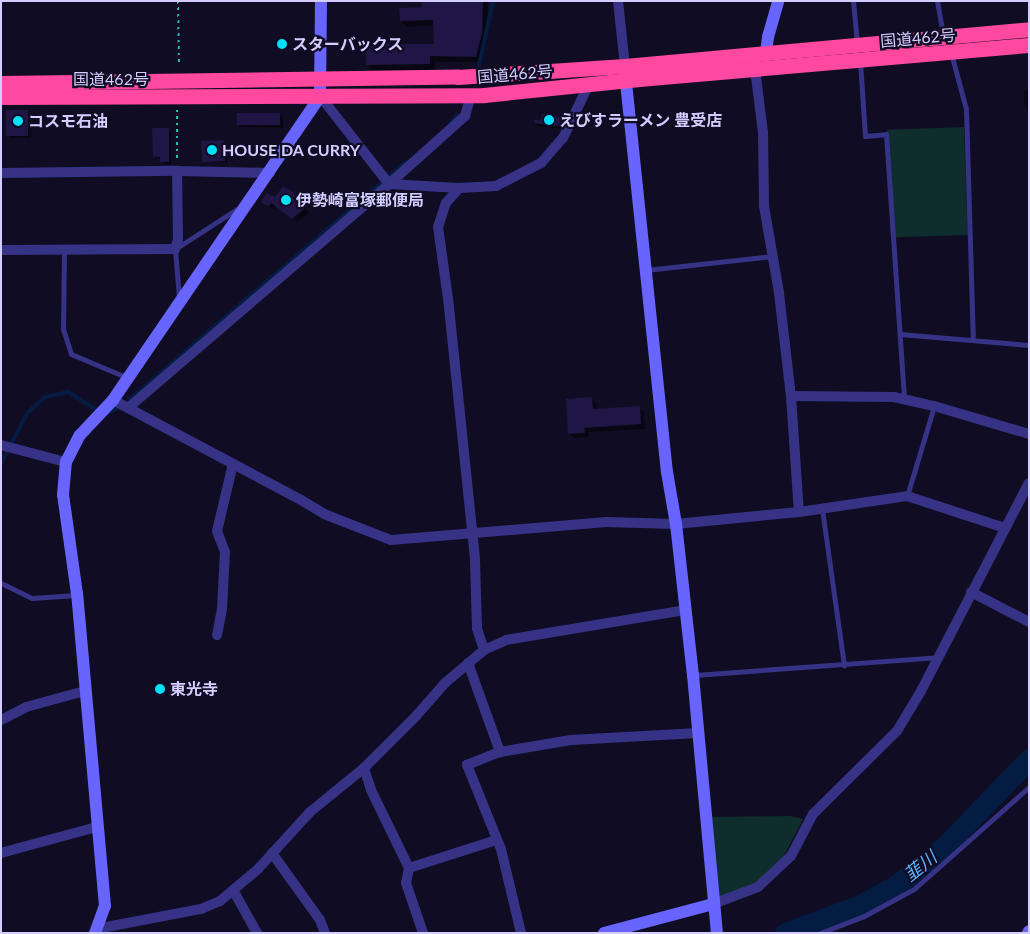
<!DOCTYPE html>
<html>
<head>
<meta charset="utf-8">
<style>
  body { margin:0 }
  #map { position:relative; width:1030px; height:934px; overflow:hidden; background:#100c23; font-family:Lato,"Noto Sans JP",sans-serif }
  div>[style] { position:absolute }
  .green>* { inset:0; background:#0e2d2c; transform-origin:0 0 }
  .shadow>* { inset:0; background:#0007 }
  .stream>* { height:4px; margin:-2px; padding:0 2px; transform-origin:2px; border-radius:2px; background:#051c42 }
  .river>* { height:21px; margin:-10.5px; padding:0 10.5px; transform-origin:10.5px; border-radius:10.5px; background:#051c42 }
  .building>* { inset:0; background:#201645; transform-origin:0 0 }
  .path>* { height:2px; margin-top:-1px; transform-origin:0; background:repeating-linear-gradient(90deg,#24bcb3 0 2.5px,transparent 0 6.5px) }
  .lane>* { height:5px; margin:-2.5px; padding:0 2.5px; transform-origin:2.5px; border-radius:2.5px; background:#363386 }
  .street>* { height:10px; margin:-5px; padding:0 5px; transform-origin:5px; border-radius:5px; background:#363386 }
  .secondary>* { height:12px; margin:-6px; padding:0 6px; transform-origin:6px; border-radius:6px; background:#6865ff }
  .highway>* { height:15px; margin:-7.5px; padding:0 7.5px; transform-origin:7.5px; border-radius:7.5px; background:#ff49a1 }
  .dots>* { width:14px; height:14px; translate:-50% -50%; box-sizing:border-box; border:2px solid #100c23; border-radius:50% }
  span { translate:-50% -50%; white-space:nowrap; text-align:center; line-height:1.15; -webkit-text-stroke:4.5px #100c23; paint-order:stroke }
  .street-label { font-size:16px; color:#d3ceff }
  .poi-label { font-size:16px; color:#d3ceff; font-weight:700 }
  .left { translate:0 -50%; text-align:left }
  .water-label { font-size:18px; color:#5cb4ff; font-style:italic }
  .frame { position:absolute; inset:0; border:2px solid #d3ceff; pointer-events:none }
</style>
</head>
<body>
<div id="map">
  <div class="green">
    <div style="left:964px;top:127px;width:108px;height:77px;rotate:88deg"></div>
    <div style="clip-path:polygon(791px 816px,803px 819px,783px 858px,757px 884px,717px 899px,710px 817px)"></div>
  </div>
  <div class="shadow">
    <div style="clip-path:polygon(422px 1px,486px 1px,488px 4px,487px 40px,482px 62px,435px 62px,435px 70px,373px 70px,367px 64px,435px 45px,434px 25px,407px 27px,401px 21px,423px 8px)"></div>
    <div style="clip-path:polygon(1029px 90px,1029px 110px,1028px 110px,1025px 107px,1024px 91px)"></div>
    <div style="clip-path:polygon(28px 111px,30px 114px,31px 138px,11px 138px,8px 135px)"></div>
    <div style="clip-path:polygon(280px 114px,283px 117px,283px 128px,242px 127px,239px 125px)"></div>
    <div style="clip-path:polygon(562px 118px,565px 121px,563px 129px,538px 126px,536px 123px)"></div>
    <div style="clip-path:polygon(168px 129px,171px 132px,171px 164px,164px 164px,161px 159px,154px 157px)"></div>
    <div style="clip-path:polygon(224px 141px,227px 144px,227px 163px,205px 162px,203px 159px)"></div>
    <div style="clip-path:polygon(298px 198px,309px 213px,297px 222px,277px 206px,274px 210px,263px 202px)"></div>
    <div style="clip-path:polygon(592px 399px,596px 403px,597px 410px,639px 407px,644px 412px,645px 429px,588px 432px,589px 437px,574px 438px,569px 434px)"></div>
  </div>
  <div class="stream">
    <div style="left:479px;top:66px;width:66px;rotate:-77.8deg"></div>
    <div style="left:449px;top:125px;width:13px;rotate:-51deg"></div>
    <div style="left:129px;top:400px;width:365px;rotate:-40.7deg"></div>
    <div style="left:110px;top:412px;width:11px;rotate:-27deg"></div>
    <div style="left:1px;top:463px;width:58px;rotate:-62.1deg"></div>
    <div style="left:28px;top:412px;width:23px;rotate:-41deg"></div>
    <div style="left:45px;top:397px;width:24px;rotate:-12deg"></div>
    <div style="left:68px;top:392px;width:32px;rotate:32deg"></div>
  </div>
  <div class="river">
    <div style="left:785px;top:933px;width:80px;rotate:-20.5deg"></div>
    <div style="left:860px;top:905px;width:42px;rotate:-28.4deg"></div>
    <div style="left:897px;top:885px;width:62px;rotate:-39.1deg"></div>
    <div style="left:945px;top:846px;width:121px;rotate:-46deg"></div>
  </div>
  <div class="building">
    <div style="clip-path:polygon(421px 1px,483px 1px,482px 33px,476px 57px,430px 56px,430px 64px,366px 65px,366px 44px,434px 44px,433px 20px,400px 21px,399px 8px,422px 7px)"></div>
    <div style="left:28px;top:110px;width:26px;height:22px;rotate:90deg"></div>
    <div style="left:237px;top:113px;width:43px;height:12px"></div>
    <div style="clip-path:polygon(542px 114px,563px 117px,561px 127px,534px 123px,534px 120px,541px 120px)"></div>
    <div style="clip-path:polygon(152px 128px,169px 128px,169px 162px,160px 162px,160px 157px,153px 157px)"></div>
    <div style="left:224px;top:140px;width:21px;height:23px;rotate:87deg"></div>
    <div style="clip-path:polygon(283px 186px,293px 192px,305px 208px,292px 219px,271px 203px,269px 206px,261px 203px,266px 193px,275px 197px)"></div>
    <div style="clip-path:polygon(592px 397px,593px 409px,640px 406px,641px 424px,584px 428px,585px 433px,568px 434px,566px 399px)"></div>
  </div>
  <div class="path">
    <div style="left:178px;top:1px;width:65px;rotate:89.1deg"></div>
    <div style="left:177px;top:110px;width:50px;rotate:90deg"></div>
  </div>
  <div class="lane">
    <div style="left:853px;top:1px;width:42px;rotate:84.6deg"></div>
    <div style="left:937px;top:1px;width:35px;rotate:80deg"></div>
    <div style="left:951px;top:53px;width:58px;rotate:75deg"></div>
    <div style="left:966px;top:109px;width:231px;rotate:88.3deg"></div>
    <div style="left:860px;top:61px;width:75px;rotate:86.2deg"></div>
    <div style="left:865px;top:136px;width:21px;rotate:-5deg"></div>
    <div style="left:886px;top:134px;width:266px;rotate:86.1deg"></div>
    <div style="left:64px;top:249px;width:80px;rotate:90.7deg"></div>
    <div style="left:63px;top:329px;width:26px;rotate:72deg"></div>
    <div style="left:71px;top:354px;width:62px;rotate:22.8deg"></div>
    <div style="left:646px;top:270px;width:128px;rotate:-6.3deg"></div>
    <div style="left:179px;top:298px;width:49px;rotate:-94.7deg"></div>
    <div style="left:175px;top:249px;width:81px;rotate:-32.9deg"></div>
    <div style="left:900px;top:334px;width:129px;rotate:4.9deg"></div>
    <div style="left:907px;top:496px;width:94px;rotate:-73.3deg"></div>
    <div style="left:822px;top:509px;width:158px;rotate:82deg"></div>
    <div style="left:1px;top:583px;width:34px;rotate:26deg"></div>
    <div style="left:32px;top:598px;width:44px;rotate:-3.9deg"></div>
    <div style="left:695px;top:675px;width:244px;rotate:-4.2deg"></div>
    <div style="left:820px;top:933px;width:47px;rotate:-21.1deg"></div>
    <div style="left:864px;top:916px;width:57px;rotate:-28.4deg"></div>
    <div style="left:914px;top:889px;width:154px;rotate:-41.6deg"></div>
  </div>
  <div class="street">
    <div style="left:618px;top:1px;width:65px;rotate:83.9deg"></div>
    <div style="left:755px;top:69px;width:64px;rotate:82.8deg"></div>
    <div style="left:763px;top:132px;width:74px;rotate:89.2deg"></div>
    <div style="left:764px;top:206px;width:88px;rotate:80.2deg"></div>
    <div style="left:779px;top:293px;width:104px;rotate:83.4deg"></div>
    <div style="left:791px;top:396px;width:116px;rotate:86.1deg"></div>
    <div style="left:320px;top:96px;width:112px;rotate:51.9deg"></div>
    <div style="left:389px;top:184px;width:102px;rotate:-41.8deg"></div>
    <div style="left:465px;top:116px;width:22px;rotate:-74deg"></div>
    <div style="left:1px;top:173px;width:176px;rotate:-0.7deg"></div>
    <div style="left:1px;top:250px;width:174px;rotate:-0.3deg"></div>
    <div style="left:175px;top:249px;width:10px;rotate:-73deg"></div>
    <div style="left:178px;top:239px;width:68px;rotate:-90.8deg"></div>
    <div style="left:177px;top:171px;width:93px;rotate:1.2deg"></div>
    <div style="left:791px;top:396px;width:103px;rotate:0.6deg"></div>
    <div style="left:894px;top:397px;width:41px;rotate:12.7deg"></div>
    <div style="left:934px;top:406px;width:99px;rotate:16.4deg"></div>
    <div style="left:113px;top:400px;width:213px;rotate:28deg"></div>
    <div style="left:301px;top:500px;width:27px;rotate:31deg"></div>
    <div style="left:324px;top:514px;width:72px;rotate:21.2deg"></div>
    <div style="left:391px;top:540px;width:216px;rotate:-4.8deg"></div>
    <div style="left:606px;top:522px;width:70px;rotate:1.6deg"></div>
    <div style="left:676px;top:524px;width:124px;rotate:-5.6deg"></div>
    <div style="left:799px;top:512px;width:109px;rotate:-8.4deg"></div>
    <div style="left:907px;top:496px;width:103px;rotate:18.1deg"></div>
    <div style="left:128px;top:408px;width:344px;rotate:-40.6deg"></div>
    <div style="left:389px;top:184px;width:70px;rotate:3.3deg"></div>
    <div style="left:1px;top:445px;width:67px;rotate:14.7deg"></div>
    <div style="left:971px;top:592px;width:65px;rotate:27.3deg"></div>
    <div style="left:217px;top:635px;width:26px;rotate:-79deg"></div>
    <div style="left:222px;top:609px;width:57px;rotate:-87deg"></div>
    <div style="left:225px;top:552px;width:22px;rotate:-111deg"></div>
    <div style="left:217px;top:531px;width:69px;rotate:-76.6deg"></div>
    <div style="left:484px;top:650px;width:23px;rotate:-108deg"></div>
    <div style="left:477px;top:628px;width:69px;rotate:-91.7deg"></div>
    <div style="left:475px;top:559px;width:254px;rotate:-95.9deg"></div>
    <div style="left:449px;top:306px;width:80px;rotate:-97.9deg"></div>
    <div style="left:438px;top:227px;width:25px;rotate:-72deg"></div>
    <div style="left:446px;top:203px;width:20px;rotate:-49deg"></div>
    <div style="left:459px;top:188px;width:37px;rotate:-3deg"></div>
    <div style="left:496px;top:186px;width:51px;rotate:-27.1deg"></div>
    <div style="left:541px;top:163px;width:33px;rotate:-49deg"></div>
    <div style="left:563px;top:138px;width:58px;rotate:-64.3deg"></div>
    <div style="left:468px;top:663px;width:95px;rotate:70.2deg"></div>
    <div style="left:1px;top:720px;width:28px;rotate:-27deg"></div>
    <div style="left:26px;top:707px;width:61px;rotate:-15.2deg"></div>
    <div style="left:364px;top:768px;width:23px;rotate:72deg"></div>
    <div style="left:371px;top:790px;width:87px;rotate:64deg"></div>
    <div style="left:409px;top:868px;width:15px;rotate:101deg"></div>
    <div style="left:406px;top:883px;width:53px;rotate:71.2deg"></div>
    <div style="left:1px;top:853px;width:99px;rotate:-15.2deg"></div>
    <div style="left:272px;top:853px;width:82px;rotate:54.4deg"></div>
    <div style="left:320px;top:920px;width:14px;rotate:69deg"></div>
    <div style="left:409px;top:868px;width:91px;rotate:-17.8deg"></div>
    <div style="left:233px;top:890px;width:49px;rotate:60.8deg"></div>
    <div style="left:713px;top:904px;width:48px;rotate:-20.7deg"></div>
    <div style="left:758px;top:887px;width:45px;rotate:-43.2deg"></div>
    <div style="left:791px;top:856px;width:47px;rotate:-62.4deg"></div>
    <div style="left:813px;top:814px;width:118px;rotate:-44.7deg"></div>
    <div style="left:897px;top:731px;width:47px;rotate:-59deg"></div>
    <div style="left:921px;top:691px;width:234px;rotate:-62.6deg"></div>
    <div style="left:96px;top:929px;width:107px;rotate:-10.8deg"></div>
    <div style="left:201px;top:909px;width:21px;rotate:-23deg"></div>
    <div style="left:220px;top:901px;width:50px;rotate:-40.1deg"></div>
    <div style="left:258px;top:869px;width:77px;rotate:-47.6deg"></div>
    <div style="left:310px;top:812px;width:70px;rotate:-39.2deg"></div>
    <div style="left:364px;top:768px;width:74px;rotate:-45deg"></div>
    <div style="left:416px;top:716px;width:44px;rotate:-48.7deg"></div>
    <div style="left:445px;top:683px;width:51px;rotate:-40.2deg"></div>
    <div style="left:484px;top:650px;width:24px;rotate:-24deg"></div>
    <div style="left:506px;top:640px;width:181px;rotate:-9.5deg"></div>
    <div style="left:521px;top:933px;width:86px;rotate:-103.4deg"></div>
    <div style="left:501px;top:849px;width:91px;rotate:-112deg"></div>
    <div style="left:467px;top:765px;width:35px;rotate:-22deg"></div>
    <div style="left:500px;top:752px;width:72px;rotate:-9.6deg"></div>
    <div style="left:571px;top:740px;width:127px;rotate:-3.2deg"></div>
  </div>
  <div class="secondary">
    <div style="left:766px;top:53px;width:16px;rotate:-83deg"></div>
    <div style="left:768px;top:37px;width:37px;rotate:-74deg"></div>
    <div style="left:625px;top:73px;width:401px;rotate:84deg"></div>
    <div style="left:667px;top:472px;width:53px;rotate:80.2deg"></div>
    <div style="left:676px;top:524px;width:152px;rotate:83.6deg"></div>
    <div style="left:693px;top:675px;width:259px;rotate:84.7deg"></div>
    <div style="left:95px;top:933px;width:29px;rotate:-70deg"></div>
    <div style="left:105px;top:906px;width:313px;rotate:-95.1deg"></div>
    <div style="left:77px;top:594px;width:100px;rotate:-98deg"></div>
    <div style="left:63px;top:495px;width:33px;rotate:-85deg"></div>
    <div style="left:66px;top:462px;width:30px;rotate:-63deg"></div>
    <div style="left:80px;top:435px;width:48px;rotate:-46.7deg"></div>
    <div style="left:113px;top:400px;width:368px;rotate:-55.7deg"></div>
    <div style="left:320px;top:96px;width:95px;rotate:-89.4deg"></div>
    <div style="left:604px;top:933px;width:113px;rotate:-14.9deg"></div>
    <div style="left:1028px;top:933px;width:2px;rotate:-63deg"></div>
  </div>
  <div class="highway">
    <div style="left:1px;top:83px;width:457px;rotate:-0.8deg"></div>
    <div style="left:458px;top:77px;width:167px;rotate:-3.8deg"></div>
    <div style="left:625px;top:66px;width:406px;rotate:-5.2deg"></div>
    <div style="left:1px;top:97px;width:483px;rotate:-0.2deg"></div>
    <div style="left:484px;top:95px;width:156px;rotate:-5.9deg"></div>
    <div style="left:639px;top:79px;width:391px;rotate:-5deg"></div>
  </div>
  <div class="dots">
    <div style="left:282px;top:44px;background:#00e1f9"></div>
    <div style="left:549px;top:120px;background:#00e1f9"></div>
    <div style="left:18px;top:121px;background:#00e1f9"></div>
    <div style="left:212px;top:150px;background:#00e1f9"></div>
    <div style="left:286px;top:200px;background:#00e1f9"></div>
    <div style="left:160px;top:689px;background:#00e1f9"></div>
  </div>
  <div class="street-label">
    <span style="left:918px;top:38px;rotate:-5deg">国道462号</span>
    <span style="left:515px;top:74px;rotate:-5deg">国道462号</span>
    <span style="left:111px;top:79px">国道462号</span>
  </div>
  <div class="poi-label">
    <span class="left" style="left:292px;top:44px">スターバックス</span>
    <span class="left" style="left:559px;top:120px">えびすラーメン 豊受店</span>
    <span class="left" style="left:28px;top:121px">コスモ石油</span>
    <span class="left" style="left:222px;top:150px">HOUSE DA CURRY</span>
    <span class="left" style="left:296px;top:200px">伊勢崎富塚郵便局</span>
    <span class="left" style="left:170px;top:689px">東光寺</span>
  </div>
  <div class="water-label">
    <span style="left:920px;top:866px;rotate:-39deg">韮川</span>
  </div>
  <div class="frame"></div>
</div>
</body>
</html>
